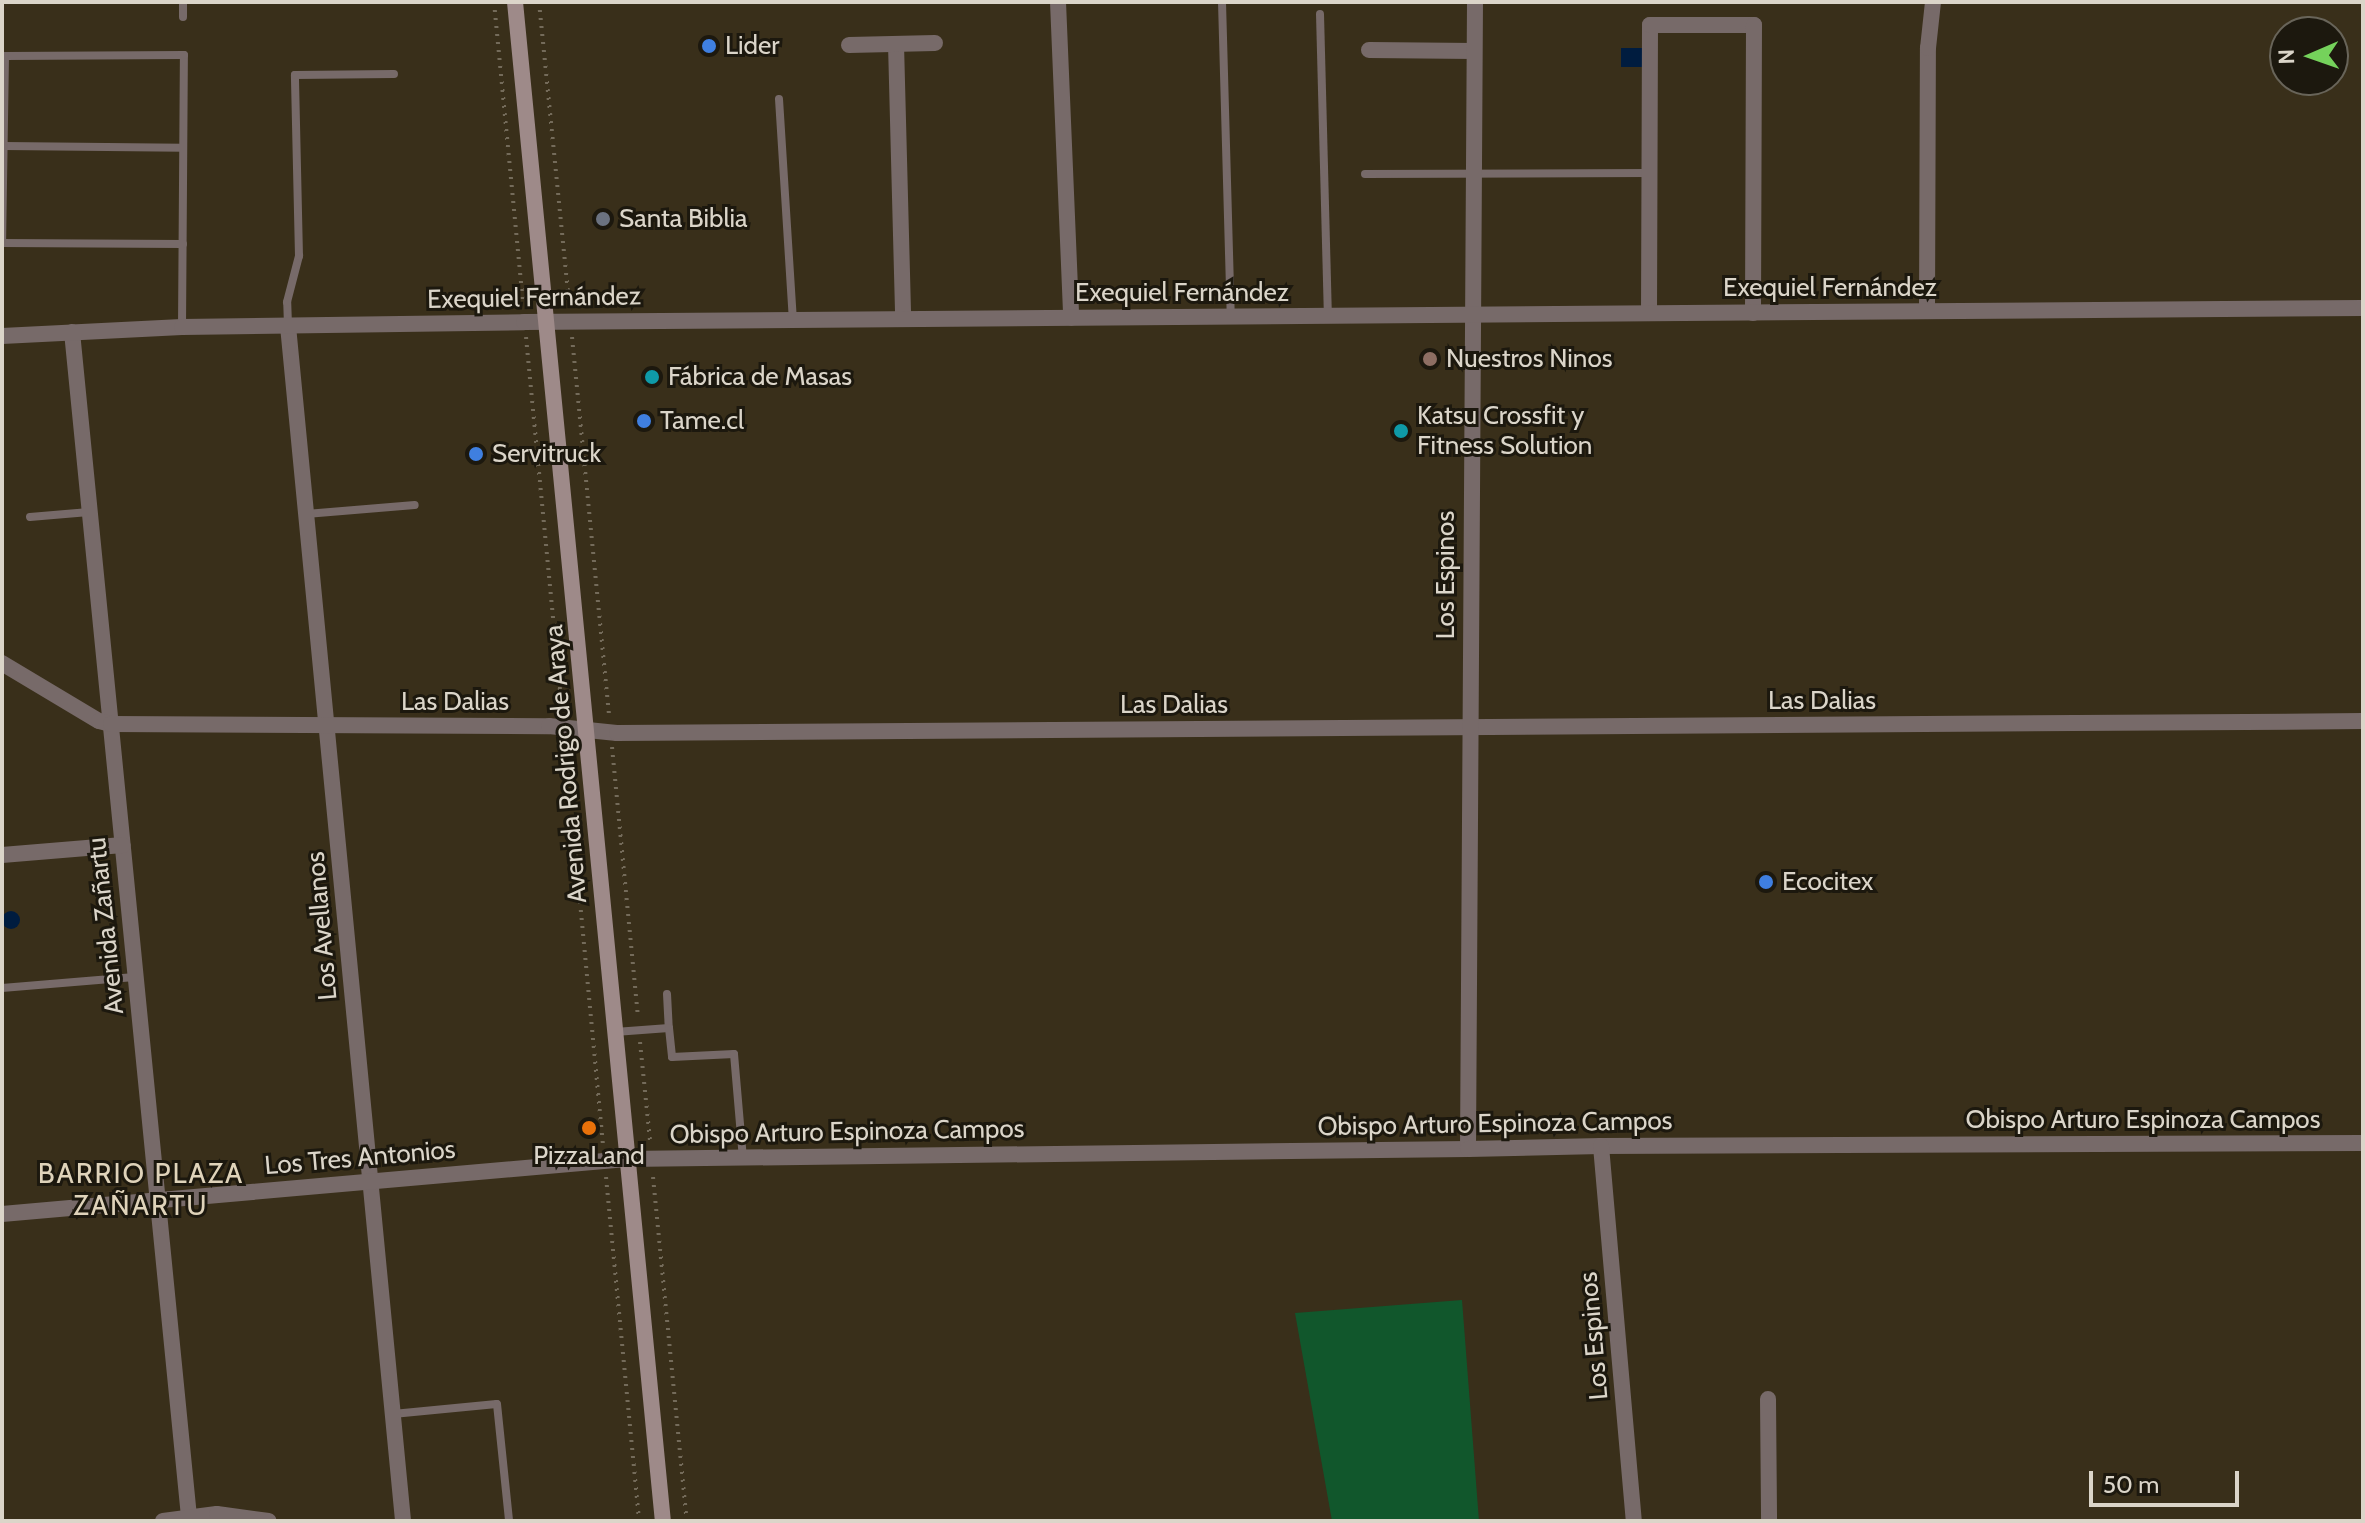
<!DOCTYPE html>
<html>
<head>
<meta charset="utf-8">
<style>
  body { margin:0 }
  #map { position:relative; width:2365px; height:1523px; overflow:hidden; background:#392f1a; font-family:Cabin,sans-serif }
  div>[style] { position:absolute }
  .green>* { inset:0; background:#11572c }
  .water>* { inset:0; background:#001c3f; transform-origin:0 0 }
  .round { border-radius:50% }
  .path>* { height:4px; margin-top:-2px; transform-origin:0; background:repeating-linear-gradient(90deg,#746b5a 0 2px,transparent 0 8px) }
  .service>* { height:8px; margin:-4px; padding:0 4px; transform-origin:4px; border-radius:4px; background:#776a69 }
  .minor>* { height:16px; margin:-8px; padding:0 8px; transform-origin:8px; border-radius:8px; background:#776a69 }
  .tertiary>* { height:16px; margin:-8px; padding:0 8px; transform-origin:8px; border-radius:8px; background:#776a69 }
  .secondary>* { height:16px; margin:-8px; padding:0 8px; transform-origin:8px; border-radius:8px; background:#9e8a89 }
  .dots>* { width:22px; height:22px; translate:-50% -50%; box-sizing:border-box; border:4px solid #1c180e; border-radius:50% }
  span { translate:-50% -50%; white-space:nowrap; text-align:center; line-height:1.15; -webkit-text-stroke:6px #1c180e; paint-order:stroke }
  .poi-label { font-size:26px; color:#dbd5c9 }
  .left { translate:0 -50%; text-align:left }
  .street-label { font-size:26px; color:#dbd5c9 }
  .neighbourhood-label { font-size:28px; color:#dfd3ba; letter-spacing:2px }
  .frame { position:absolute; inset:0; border:4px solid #dbd5c9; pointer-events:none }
  .north { position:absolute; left:2269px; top:16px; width:80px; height:80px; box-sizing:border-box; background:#1c180e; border:2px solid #686459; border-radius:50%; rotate:268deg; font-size:22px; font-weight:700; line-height:32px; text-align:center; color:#dbd5c9 }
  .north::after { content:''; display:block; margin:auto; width:28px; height:36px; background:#75d25b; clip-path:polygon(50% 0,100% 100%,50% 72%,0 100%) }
  .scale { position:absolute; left:2089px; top:1471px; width:150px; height:36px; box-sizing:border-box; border:4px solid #dbd5c9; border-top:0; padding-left:10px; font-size:24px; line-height:28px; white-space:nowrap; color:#dbd5c9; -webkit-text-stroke:6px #1c180e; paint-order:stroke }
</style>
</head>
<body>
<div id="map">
  <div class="green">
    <div style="clip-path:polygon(1462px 1300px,1479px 1521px,1332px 1521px,1295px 1313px)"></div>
  </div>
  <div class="water">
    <div style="left:1621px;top:48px;width:23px;height:19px"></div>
    <div class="round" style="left:2px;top:911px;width:18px;height:18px"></div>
  </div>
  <div class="path">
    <div style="left:494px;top:2px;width:303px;rotate:84.5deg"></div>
    <div style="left:539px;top:2px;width:303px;rotate:84.3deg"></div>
    <div style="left:526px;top:337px;width:375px;rotate:84.5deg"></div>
    <div style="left:572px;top:337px;width:379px;rotate:84.4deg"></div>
    <div style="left:565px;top:743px;width:403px;rotate:84.6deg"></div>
    <div style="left:612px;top:747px;width:271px;rotate:84.5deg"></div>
    <div style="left:640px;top:1042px;width:99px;rotate:84.2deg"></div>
    <div style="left:606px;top:1177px;width:346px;rotate:84.5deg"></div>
    <div style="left:653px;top:1177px;width:346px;rotate:84.4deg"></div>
  </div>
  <div class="service">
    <div style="left:183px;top:2px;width:15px;rotate:90deg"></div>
    <div style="left:1222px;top:2px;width:314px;rotate:88.4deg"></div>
    <div style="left:1320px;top:14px;width:302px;rotate:88.5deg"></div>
    <div style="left:779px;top:99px;width:221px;rotate:86.4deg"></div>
    <div style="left:4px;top:146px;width:179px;rotate:0.6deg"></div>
    <div style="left:1365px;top:174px;width:284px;rotate:-0.2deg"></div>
    <div style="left:288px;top:325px;width:23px;rotate:-92deg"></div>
    <div style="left:287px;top:302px;width:48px;rotate:-75.4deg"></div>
    <div style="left:299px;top:256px;width:181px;rotate:-91.3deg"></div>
    <div style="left:295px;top:75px;width:99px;rotate:-0.6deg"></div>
    <div style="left:182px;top:327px;width:272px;rotate:-89.6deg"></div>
    <div style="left:184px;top:55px;width:179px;rotate:179.7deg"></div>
    <div style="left:5px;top:56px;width:187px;rotate:90.9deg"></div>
    <div style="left:2px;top:243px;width:181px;rotate:0.3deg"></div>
    <div style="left:306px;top:514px;width:109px;rotate:-4.7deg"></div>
    <div style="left:30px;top:517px;width:59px;rotate:-4.8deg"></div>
    <div style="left:2px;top:988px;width:133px;rotate:-4.7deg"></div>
    <div style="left:667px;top:994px;width:34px;rotate:87deg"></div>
    <div style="left:615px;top:1032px;width:54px;rotate:-4.2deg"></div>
    <div style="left:669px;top:1028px;width:29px;rotate:84deg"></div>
    <div style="left:672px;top:1057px;width:62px;rotate:-2.8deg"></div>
    <div style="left:734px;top:1054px;width:104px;rotate:85.1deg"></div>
    <div style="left:393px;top:1414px;width:104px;rotate:-5.5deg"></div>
    <div style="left:497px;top:1404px;width:118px;rotate:84.1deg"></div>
  </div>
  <div class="minor">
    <div style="left:1058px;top:2px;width:316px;rotate:87.6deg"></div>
    <div style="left:896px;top:44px;width:275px;rotate:88.5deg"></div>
    <div style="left:849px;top:45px;width:86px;rotate:-1.3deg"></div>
    <div style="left:1369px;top:50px;width:105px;rotate:0.5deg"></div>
    <div style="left:1927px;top:311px;width:263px;rotate:-89.8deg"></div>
    <div style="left:1928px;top:48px;width:46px;rotate:-83.8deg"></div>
    <div style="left:1649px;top:313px;width:288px;rotate:-89.8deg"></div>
    <div style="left:1650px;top:25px;width:104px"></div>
    <div style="left:1754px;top:25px;width:288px;rotate:90.2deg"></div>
    <div style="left:288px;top:326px;width:1201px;rotate:84.5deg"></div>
    <div style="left:72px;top:332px;width:1190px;rotate:84.36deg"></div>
    <div style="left:2px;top:663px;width:113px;rotate:30.9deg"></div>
    <div style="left:99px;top:721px;width:12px;rotate:14deg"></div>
    <div style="left:111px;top:724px;width:438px;rotate:0.3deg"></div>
    <div style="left:549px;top:726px;width:68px;rotate:5.9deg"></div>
    <div style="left:617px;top:733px;width:1746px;rotate:-0.39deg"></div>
    <div style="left:2px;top:855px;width:121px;rotate:-4.7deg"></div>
    <div style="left:1601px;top:1146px;width:762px;rotate:-0.23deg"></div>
    <div style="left:2px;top:1214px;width:627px;rotate:-5.03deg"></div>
    <div style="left:627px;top:1159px;width:841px;rotate:-0.68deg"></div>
    <div style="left:1768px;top:1399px;width:122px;rotate:89.5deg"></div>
    <div style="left:163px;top:1521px;width:54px;rotate:-7.4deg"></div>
    <div style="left:217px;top:1514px;width:52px;rotate:7.7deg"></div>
  </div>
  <div class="tertiary">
    <div style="left:1475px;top:2px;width:1147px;rotate:90.35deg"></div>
    <div style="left:1468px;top:1149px;width:133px;rotate:-1.3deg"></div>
    <div style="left:1601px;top:1146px;width:376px;rotate:85deg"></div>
    <div style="left:2px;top:336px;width:180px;rotate:-2.9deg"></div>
    <div style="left:182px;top:327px;width:342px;rotate:-0.8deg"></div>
    <div style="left:524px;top:322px;width:1839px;rotate:-0.44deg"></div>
  </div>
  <div class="secondary">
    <div style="left:515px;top:2px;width:1526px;rotate:84.44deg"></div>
  </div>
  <div class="dots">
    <div style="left:709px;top:46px;background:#3f7fe0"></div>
    <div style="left:603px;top:219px;background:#6b7280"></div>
    <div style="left:1430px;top:359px;background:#8d6e63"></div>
    <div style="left:652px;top:377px;background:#0f9aa8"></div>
    <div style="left:644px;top:421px;background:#3f7fe0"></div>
    <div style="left:1401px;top:431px;background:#0f9aa8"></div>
    <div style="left:476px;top:454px;background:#3f7fe0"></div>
    <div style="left:1766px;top:882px;background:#3f7fe0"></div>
    <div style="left:589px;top:1128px;background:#e8710a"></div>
  </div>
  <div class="poi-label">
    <span class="left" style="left:725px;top:46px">Lider</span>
    <span class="left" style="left:619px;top:219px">Santa Biblia</span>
    <span class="left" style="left:1446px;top:359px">Nuestros Ninos</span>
    <span class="left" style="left:668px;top:377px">Fábrica de Masas</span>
    <span class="left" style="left:1417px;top:431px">Katsu Crossfit y<br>Fitness Solution</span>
    <span class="left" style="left:660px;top:421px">Tame.cl</span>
    <span class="left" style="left:492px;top:454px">Servitruck</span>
    <span class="left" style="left:1782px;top:882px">Ecocitex</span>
    <span style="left:589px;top:1156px">PizzaLand</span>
  </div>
  <div class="street-label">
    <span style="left:1830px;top:288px">Exequiel Fernández</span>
    <span style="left:1182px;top:293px">Exequiel Fernández</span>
    <span style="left:534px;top:298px;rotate:-1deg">Exequiel Fernández</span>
    <span style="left:1446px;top:575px;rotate:-90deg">Los Espinos</span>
    <span style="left:1822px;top:701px">Las Dalias</span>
    <span style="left:455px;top:702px">Las Dalias</span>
    <span style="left:1174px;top:705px">Las Dalias</span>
    <span style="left:566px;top:764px;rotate:-95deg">Avenida Rodrigo de Araya</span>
    <span style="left:106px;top:926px;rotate:-96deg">Avenida Zañartu</span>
    <span style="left:322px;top:926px;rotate:-95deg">Los Avellanos</span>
    <span style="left:2143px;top:1120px">Obispo Arturo Espinoza Campos</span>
    <span style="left:1495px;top:1124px;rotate:-1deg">Obispo Arturo Espinoza Campos</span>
    <span style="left:847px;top:1132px;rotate:-1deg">Obispo Arturo Espinoza Campos</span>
    <span style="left:360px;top:1158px;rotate:-5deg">Los Tres Antonios</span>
    <span style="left:1594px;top:1336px;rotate:-95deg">Los Espinos</span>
  </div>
  <div class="neighbourhood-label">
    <span style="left:141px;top:1189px">BARRIO PLAZA<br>ZAÑARTU</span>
  </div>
  <div class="frame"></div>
  <div class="north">N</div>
  <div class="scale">50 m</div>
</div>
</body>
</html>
